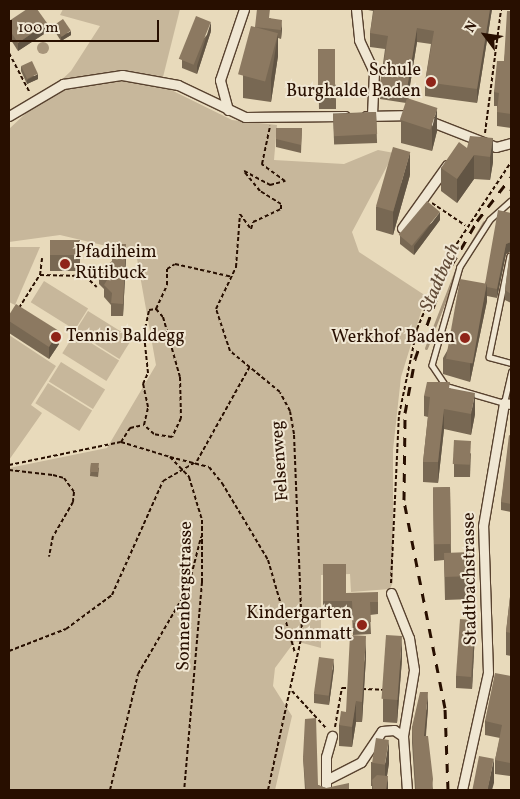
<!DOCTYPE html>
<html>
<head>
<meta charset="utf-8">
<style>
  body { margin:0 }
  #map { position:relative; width:520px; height:799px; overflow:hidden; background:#e8dabb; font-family:Vollkorn,serif }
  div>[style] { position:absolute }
  .green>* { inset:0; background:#c7b79b; transform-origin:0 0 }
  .water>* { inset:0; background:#a7957b }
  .round { border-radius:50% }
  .stream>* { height:3px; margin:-1.5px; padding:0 1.5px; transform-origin:1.5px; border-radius:1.5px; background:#a7957b }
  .path>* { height:2px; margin-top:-1px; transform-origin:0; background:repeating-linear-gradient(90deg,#280f00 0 4px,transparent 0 6.5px) }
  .roads { filter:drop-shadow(1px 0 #58422f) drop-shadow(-1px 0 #58422f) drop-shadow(0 1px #58422f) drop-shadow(0 -1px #58422f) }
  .lane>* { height:4.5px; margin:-2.25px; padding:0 2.25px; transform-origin:2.25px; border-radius:2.25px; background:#f0e7d3 }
  .street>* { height:9px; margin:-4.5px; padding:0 4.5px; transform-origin:4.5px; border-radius:4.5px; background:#f0e7d3 }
  .rail>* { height:3px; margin-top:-1.5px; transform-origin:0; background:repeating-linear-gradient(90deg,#280f00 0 9px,transparent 0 18px) }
  .wall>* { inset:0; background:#786853; transform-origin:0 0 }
  .shaded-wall>* { inset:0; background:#625544 }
  .building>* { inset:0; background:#8c7961; transform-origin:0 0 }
  .dots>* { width:14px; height:14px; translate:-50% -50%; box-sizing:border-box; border:2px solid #f0e7d3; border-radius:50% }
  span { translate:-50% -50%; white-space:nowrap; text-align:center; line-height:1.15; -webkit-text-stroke:4px #f0e7d3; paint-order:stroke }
  .poi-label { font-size:18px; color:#280f00 }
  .right { translate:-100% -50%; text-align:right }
  .left { translate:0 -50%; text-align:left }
  .street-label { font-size:18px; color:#280f00 }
  .water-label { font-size:19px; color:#614b37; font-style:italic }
  .frame { position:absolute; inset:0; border:10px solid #280f00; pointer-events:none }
  .north { position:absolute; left:460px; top:10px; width:50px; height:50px; -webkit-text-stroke:4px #f0e7d3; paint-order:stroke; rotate:301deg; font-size:14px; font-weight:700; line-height:20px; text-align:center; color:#280f00 }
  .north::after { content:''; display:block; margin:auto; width:18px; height:22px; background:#280f00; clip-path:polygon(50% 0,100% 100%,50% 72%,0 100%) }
  .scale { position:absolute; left:10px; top:20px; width:149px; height:22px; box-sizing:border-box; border:2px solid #280f00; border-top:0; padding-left:6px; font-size:15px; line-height:18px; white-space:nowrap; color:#280f00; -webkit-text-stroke:4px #f0e7d3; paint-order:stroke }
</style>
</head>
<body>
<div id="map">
  <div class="green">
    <div style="clip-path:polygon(63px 9px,180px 9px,161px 85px,232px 120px,277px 125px,274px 160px,344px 164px,378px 150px,394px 153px,352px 232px,359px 252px,426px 296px,401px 377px,393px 450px,393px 582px,390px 589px,351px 592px,350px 574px,321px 575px,321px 648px,295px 641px,275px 668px,273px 686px,292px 716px,275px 790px,9px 790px,9px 468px,107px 448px,156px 365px,136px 253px,60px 235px,9px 242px,9px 129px,71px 71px,100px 26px,60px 15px)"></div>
    <div style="clip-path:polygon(9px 247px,40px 247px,15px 305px,9px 302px)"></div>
    <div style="left:44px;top:281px;width:52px;height:25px;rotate:32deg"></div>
    <div style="left:88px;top:311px;width:52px;height:24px;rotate:32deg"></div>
    <div style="left:75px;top:333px;width:52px;height:24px;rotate:32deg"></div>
    <div style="clip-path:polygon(9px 335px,56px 366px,31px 405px,42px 413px,9px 460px)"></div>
    <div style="left:61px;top:362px;width:52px;height:23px;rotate:32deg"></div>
    <div style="left:48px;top:383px;width:52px;height:24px;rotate:32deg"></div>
  </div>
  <div class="water">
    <div class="round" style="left:37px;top:42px;width:12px;height:12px"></div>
  </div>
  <div class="stream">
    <div style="left:426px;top:348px;width:86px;rotate:-68.8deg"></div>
    <div style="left:457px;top:268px;width:53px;rotate:-59.6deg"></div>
  </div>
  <div class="path">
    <div style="left:9px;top:53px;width:45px;rotate:62.3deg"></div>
    <div style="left:485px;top:133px;width:125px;rotate:-82.6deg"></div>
    <div style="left:510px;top:191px;width:1px;rotate:-45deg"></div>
    <div style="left:432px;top:203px;width:40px;rotate:34deg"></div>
    <div style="left:40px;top:275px;width:45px;rotate:1.3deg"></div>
    <div style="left:85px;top:276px;width:16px;rotate:43deg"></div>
    <div style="left:19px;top:308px;width:39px;rotate:-58deg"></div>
    <div style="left:40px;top:275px;width:17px;rotate:-83deg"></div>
    <div style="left:156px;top:309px;width:11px;rotate:49deg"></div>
    <div style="left:163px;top:317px;width:62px;rotate:74.2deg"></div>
    <div style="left:180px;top:377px;width:41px;rotate:88.6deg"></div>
    <div style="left:181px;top:418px;width:21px;rotate:115deg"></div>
    <div style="left:172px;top:437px;width:18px;rotate:-171deg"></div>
    <div style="left:154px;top:434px;width:13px;rotate:-138deg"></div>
    <div style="left:144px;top:425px;width:18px;rotate:-77deg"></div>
    <div style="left:148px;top:407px;width:24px;rotate:-102deg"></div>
    <div style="left:143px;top:384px;width:12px;rotate:-66deg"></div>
    <div style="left:148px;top:373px;width:39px;rotate:-96deg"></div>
    <div style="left:144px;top:334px;width:25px;rotate:-78deg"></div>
    <div style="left:149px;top:310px;width:7px;rotate:-8deg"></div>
    <div style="left:156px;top:309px;width:26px;rotate:-65deg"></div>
    <div style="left:167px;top:285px;width:16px;rotate:-90deg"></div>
    <div style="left:167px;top:269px;width:9px;rotate:-32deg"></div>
    <div style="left:175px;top:264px;width:58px;rotate:12.8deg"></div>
    <div style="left:121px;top:442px;width:17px;rotate:-57deg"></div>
    <div style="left:130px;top:428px;width:14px;rotate:-12deg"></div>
    <div style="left:170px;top:457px;width:40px;rotate:14.4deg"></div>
    <div style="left:209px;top:467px;width:21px;rotate:51deg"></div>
    <div style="left:222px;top:483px;width:90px;rotate:59.1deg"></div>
    <div style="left:268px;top:560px;width:97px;rotate:73.8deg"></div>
    <div style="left:9px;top:465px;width:114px;rotate:-11.6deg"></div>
    <div style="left:121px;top:442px;width:51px;rotate:17deg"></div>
    <div style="left:170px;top:457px;width:28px;rotate:46deg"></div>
    <div style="left:189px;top:477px;width:45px;rotate:73.2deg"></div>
    <div style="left:202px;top:520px;width:62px;rotate:90deg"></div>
    <div style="left:202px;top:582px;width:209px;rotate:94.9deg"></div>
    <div style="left:9px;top:470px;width:44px;rotate:6.5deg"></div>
    <div style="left:53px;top:475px;width:11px;rotate:15deg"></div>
    <div style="left:64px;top:478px;width:17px;rotate:54deg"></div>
    <div style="left:74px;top:492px;width:10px;rotate:96deg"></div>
    <div style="left:73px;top:502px;width:39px;rotate:120deg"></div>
    <div style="left:53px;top:536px;width:21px;rotate:101deg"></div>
    <div style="left:391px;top:583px;width:168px;rotate:-87.3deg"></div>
    <div style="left:399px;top:415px;width:88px;rotate:-78.2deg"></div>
    <div style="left:417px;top:329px;width:75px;rotate:-67.2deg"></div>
    <div style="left:446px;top:260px;width:118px;rotate:-56.4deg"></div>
    <div style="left:9px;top:651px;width:61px;rotate:-21.1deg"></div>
    <div style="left:66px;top:629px;width:57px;rotate:-36.5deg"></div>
    <div style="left:112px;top:595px;width:125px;rotate:-65.9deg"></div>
    <div style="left:163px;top:481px;width:39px;rotate:-30deg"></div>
    <div style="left:197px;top:461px;width:107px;rotate:-60.8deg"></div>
    <div style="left:362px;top:689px;width:23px;rotate:2deg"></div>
    <div style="left:292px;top:691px;width:50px;rotate:47.4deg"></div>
    <div style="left:335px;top:727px;width:40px;rotate:-80deg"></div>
    <div style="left:342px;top:688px;width:8px"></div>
    <div style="left:110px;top:790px;width:119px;rotate:-76.4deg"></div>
    <div style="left:138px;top:674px;width:99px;rotate:-59.8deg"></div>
    <div style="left:188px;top:588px;width:53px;rotate:-75.7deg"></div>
    <div style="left:268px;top:790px;width:160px;rotate:-77.7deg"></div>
    <div style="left:302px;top:634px;width:200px;rotate:-92.3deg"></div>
    <div style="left:294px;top:434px;width:23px;rotate:-100deg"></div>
    <div style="left:290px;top:411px;width:21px;rotate:-118deg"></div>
    <div style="left:280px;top:392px;width:65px;rotate:-140.6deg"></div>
    <div style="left:230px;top:351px;width:44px;rotate:-108.4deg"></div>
    <div style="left:216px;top:309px;width:47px;rotate:-64.5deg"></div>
    <div style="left:236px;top:267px;width:53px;rotate:-85.7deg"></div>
    <div style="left:240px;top:214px;width:19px;rotate:54deg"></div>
    <div style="left:251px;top:229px;width:7px;rotate:-74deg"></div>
    <div style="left:253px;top:222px;width:31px;rotate:-25deg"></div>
    <div style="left:281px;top:209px;width:5px;rotate:-90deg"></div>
    <div style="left:281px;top:204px;width:25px;rotate:-148deg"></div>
    <div style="left:260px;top:191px;width:26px;rotate:-129deg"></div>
    <div style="left:244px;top:171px;width:30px;rotate:28deg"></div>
    <div style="left:270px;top:185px;width:16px;rotate:-15deg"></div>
    <div style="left:285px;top:181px;width:29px;rotate:-144deg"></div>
    <div style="left:262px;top:164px;width:39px;rotate:-78deg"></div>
  </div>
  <div class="roads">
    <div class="lane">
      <div style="left:511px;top:201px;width:28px;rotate:138deg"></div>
      <div style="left:490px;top:220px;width:56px;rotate:122.6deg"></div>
      <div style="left:460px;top:267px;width:102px;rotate:105.9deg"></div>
      <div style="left:432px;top:365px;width:25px;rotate:56deg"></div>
      <div style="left:446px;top:386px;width:60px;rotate:16.3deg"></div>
      <div style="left:504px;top:403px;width:32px;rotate:-77deg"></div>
      <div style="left:510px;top:256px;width:103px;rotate:101.7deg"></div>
      <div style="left:489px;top:357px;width:23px;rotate:15deg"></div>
    </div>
    <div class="street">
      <div style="left:356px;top:9px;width:31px;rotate:84deg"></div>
      <div style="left:359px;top:40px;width:35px;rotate:65deg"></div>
      <div style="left:374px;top:72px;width:43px;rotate:92.7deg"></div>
      <div style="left:228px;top:110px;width:31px;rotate:-105deg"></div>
      <div style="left:220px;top:80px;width:75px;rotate:-71.3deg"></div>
      <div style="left:9px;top:116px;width:63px;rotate:-30.7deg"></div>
      <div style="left:63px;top:84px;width:60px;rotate:-8.7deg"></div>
      <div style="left:122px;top:75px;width:57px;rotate:10.1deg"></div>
      <div style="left:178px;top:85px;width:74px;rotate:25.5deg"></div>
      <div style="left:245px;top:117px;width:100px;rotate:-0.6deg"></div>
      <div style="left:366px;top:116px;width:47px;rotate:-1.2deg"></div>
      <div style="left:427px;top:120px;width:74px;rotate:21.4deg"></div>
      <div style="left:496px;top:147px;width:16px;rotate:-15deg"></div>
      <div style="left:402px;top:228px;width:77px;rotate:-54.5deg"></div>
      <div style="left:391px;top:593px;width:48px;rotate:68.2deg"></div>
      <div style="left:409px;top:638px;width:32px;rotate:81deg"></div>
      <div style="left:414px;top:670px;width:67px;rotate:99.5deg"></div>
      <div style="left:403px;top:736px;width:54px;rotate:85.8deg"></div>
      <div style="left:326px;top:780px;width:39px;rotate:-27deg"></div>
      <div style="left:361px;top:762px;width:37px;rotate:-56deg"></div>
      <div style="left:382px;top:731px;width:12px;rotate:-5deg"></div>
      <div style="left:394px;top:730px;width:11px;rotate:34deg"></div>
      <div style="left:326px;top:790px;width:33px;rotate:-90deg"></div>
      <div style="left:326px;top:757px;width:22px;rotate:-74deg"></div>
      <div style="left:462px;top:790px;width:120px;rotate:-77.5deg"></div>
      <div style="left:488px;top:673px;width:147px;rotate:-91.9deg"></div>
      <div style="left:483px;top:526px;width:125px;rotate:-80.3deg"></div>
      <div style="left:504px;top:403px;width:7px;rotate:8deg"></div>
    </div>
  </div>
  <div class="rail">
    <div style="left:448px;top:790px;width:82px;rotate:-92.1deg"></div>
    <div style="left:445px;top:708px;width:212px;rotate:-101.2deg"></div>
    <div style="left:404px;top:500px;width:87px;rotate:-89.3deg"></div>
    <div style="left:405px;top:413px;width:55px;rotate:-79.5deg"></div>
    <div style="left:415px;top:359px;width:84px;rotate:-70.5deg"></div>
    <div style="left:443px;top:280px;width:68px;rotate:-60deg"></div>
    <div style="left:477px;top:221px;width:56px;rotate:-52.3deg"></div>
  </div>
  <div class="wall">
    <div style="clip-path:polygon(363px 9px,492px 9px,477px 103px,425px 96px,425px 82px,431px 44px,417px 42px,408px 98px,437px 131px,432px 151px,401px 143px,401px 120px,406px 103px,380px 99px,380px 85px,385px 49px,370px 47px,370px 33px,373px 11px)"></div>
    <div style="clip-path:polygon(511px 11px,511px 128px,497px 126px,497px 106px,494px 106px,494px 92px,504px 61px)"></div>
    <div style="clip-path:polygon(270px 18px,282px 28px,281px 39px,278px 38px,278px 56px,271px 102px,243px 98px,243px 75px,255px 27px)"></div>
    <div style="clip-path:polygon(9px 21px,47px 32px,18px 51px,9px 37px)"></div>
    <div style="clip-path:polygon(54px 26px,71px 35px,61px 41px,54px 30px)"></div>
    <div style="clip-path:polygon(211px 31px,197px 74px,182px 68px,182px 60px)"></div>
    <div style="clip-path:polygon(318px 49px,336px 86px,336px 109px,319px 109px)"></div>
    <div style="clip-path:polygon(21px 66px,38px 79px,27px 84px,21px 71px)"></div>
    <div style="left:376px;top:112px;width:31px;height:43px;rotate:88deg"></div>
    <div style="clip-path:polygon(302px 128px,301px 153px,276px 147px,276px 139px)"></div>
    <div style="clip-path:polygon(493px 138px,493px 162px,490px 180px,474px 179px,457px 203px,441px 191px,441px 168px,467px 148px)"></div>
    <div style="clip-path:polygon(410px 175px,393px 235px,376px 230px,376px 207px)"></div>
    <div style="clip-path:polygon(511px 213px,511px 303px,505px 300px,505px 290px,510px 252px,506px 254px,497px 298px,487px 296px,487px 301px,470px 382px,443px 374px,443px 358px,485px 284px)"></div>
    <div style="clip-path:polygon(440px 220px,414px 255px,400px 244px,400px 236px)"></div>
    <div style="left:50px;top:240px;width:30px;height:31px"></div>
    <div style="clip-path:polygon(126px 257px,123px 316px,111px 316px,111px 305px,104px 297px,104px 289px,99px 284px,99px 272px)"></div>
    <div style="clip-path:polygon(9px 315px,59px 344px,49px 359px,9px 333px)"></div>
    <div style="clip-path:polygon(450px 388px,475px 414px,471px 435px,444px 429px,438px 483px,423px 482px,423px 462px,428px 417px,424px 416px,424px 396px)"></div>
    <div style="clip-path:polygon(511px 436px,511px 512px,501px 510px,501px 502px)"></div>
    <div style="clip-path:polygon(471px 453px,470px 477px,454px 477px,454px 464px)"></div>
    <div style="clip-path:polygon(91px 463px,99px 468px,98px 477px,90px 476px)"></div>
    <div style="clip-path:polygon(450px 487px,451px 553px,472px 576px,472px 599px,445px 600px,444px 560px,434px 561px,433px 488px)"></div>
    <div style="clip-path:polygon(323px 564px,346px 593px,378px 602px,378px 614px,370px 615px,371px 634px,353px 635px,352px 613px,323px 614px)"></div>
    <div style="clip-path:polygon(511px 588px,511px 656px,506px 655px,506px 632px)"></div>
    <div style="clip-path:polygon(475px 632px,472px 689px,456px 688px,456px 676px)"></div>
    <div style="clip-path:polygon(366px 657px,362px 722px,356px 722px,352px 747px,339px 746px,339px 725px,346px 712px)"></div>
    <div style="clip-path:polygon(402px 659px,397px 723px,383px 722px,383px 699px)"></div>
    <div style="clip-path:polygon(334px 668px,329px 705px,314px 703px,314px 694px)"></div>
    <div style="clip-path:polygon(511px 676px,510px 776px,495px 774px,495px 760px,500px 738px,485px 735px,485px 721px)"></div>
    <div style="clip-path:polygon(428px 708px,426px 736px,433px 790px,415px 790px,412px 743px,412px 727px)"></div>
    <div style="clip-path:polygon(303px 757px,318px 785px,326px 788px,349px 790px,305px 790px)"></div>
    <div style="clip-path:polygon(371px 762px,389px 763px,387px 776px,388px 790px,372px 790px,372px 786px,371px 786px)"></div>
  </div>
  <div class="shaded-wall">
    <div style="clip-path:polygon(490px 9px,492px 9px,477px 103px,477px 89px)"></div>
    <div style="clip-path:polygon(282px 20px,282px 28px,281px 39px,281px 30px)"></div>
    <div style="clip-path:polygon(211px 22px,211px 31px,197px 74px,197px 66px)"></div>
    <div style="clip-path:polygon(47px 23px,47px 32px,18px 51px,18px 43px)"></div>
    <div style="clip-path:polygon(417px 28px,417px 42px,407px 103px,407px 89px)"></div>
    <div style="clip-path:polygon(71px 31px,71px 35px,61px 41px,61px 37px)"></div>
    <div style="clip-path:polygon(278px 33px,278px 56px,271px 102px,271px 79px)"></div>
    <div style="clip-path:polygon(38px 74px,38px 79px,27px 84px,27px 80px)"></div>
    <div style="clip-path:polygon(437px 108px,437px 131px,432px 151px,432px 128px)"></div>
    <div style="clip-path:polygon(493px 138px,493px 162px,490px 180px,490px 157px)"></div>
    <div style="clip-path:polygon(410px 152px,410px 175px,393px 235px,393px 212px)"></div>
    <div style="clip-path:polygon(474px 155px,474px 179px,457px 203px,457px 179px)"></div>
    <div style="clip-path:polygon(440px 212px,440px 220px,414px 255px,414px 246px)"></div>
    <div style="clip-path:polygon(511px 242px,511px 251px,506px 254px,497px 298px,497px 289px,506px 244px)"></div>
    <div style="clip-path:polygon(126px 244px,126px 257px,123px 316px,123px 304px)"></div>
    <div style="clip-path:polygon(487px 284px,487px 301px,470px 382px,470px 365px)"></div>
    <div style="clip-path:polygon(59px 331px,59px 344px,49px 359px,49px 347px)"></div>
    <div style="clip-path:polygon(475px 393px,475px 414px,471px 435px,471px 414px)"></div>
    <div style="clip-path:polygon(444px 409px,444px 429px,438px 483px,438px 462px)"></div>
    <div style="clip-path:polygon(475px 620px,475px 632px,472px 689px,472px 676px)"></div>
    <div style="clip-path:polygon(366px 636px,366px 657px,362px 722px,362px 702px)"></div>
    <div style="clip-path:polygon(402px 636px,402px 659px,397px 723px,397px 700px)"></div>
    <div style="clip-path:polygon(334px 659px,334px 668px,329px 705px,329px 696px)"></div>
    <div style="clip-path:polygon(428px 692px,428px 708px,424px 752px,424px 736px)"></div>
    <div style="clip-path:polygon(356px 701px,356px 722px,352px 747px,352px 727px)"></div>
    <div style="clip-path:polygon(389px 740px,389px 763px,385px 788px,385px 765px)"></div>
    <div style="clip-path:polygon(511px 756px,511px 769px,510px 776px,510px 763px)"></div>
    <div style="clip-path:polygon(494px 759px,494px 783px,492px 790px,487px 790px)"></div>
    <div style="clip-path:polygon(388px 776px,388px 790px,386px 790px)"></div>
  </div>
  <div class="building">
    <div style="clip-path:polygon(27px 9px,37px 9px,47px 23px,18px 43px,9px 29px,9px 21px)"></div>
    <div style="clip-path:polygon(257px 9px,270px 9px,269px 18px,282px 20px,281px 30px,255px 27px)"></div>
    <div style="clip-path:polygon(374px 9px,490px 9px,477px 89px,425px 82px,434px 31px,417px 28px,407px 89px,380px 85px,388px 36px,370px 33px)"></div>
    <div style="clip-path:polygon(507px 11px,511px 11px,511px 114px,497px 112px,499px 93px,494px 92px,497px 61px,504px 61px)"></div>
    <div style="left:196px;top:16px;width:16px;height:46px;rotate:22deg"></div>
    <div style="left:63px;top:19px;width:14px;height:11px;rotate:56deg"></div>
    <div style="left:251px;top:26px;width:28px;height:50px;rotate:15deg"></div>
    <div style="left:318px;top:49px;width:17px;height:37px"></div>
    <div style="left:32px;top:61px;width:14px;height:12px;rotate:65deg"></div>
    <div style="left:407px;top:98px;width:32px;height:23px;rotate:18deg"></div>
    <div style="left:376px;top:112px;width:22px;height:43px;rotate:87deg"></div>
    <div style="clip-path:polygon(276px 128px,302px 128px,301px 145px,276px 139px)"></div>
    <div style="clip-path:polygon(470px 136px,493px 138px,490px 157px,474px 155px,457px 179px,441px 168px,459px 142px,467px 148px)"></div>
    <div style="left:393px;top:147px;width:18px;height:62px;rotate:16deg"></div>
    <div style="left:427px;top:201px;width:17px;height:44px;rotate:40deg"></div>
    <div style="clip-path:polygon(498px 210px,511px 213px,511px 242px,506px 244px,497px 289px,487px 287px,487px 284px,485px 284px)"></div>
    <div style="left:50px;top:240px;width:30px;height:15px"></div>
    <div style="clip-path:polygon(511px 242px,511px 294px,505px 290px)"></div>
    <div style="clip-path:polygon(113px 244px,126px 244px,123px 304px,111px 303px,112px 293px,104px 285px,107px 280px,99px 272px,112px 261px)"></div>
    <div style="left:460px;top:279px;width:27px;height:81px;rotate:10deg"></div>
    <div style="clip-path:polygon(16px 304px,59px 331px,49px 347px,9px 321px,9px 315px)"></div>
    <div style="clip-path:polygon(427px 382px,450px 382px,449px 388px,475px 393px,471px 414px,444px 409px,438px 462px,423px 462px,430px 397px,424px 396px)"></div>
    <div style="clip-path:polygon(509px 435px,511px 436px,511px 504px,501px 502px)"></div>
    <div style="left:454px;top:440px;width:17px;height:24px;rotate:3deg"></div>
    <div style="clip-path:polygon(91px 463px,99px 463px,98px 472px,90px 472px)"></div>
    <div style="left:450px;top:487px;width:57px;height:17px;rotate:89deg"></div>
    <div style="left:471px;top:552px;width:24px;height:27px;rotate:88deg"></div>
    <div style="clip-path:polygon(323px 564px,346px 564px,346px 593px,378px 592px,378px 602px,370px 602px,371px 622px,353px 623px,352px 601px,323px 601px)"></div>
    <div style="clip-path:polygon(511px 588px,511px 633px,506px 632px)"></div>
    <div style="left:460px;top:619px;width:15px;height:57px;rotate:4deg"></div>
    <div style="clip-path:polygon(350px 635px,366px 636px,362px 702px,356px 701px,352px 727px,339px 725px,341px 711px,346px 712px)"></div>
    <div style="left:386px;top:635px;width:16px;height:64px;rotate:4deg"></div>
    <div style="left:319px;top:657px;width:15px;height:37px;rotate:8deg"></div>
    <div style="clip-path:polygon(495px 673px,511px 676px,511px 756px,510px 763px,495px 760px,502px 725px,485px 721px)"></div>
    <div style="clip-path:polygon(420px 692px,428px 692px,424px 736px,428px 736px,433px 779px,432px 790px,416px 790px,412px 727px)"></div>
    <div style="clip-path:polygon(316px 718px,318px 785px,326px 788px,349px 783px,349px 790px,306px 790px,303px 757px,305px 719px)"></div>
    <div style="left:376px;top:738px;width:13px;height:25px;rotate:9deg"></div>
    <div style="left:479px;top:756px;width:15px;height:35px;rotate:11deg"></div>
    <div style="clip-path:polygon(377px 775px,388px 776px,386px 790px,373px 790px,372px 780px)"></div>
  </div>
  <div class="dots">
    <div style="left:431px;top:82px;background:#8f2418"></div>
    <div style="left:65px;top:264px;background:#8f2418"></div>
    <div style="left:56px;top:337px;background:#8f2418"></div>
    <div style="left:465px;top:338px;background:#8f2418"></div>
    <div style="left:362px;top:625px;background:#8f2418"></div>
  </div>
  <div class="poi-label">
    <span class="right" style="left:421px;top:82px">Schule<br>Burghalde Baden</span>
    <span class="left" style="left:75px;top:264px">Pfadiheim<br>Rütibuck</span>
    <span class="left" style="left:66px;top:337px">Tennis Baldegg</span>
    <span class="right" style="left:455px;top:338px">Werkhof Baden</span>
    <span class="right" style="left:352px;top:625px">Kindergarten<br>Sonnmatt</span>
  </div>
  <div class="street-label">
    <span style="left:281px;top:461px;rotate:-94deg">Felsenweg</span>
    <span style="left:471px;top:579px;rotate:-91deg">Stadtbachstrasse</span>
    <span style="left:186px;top:596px;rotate:-89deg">Sonnenbergstrasse</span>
  </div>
  <div class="water-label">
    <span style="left:441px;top:278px;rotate:-66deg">Stadtbach</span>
  </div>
  <div class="frame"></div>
  <div class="north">N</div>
  <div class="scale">100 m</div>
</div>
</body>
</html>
